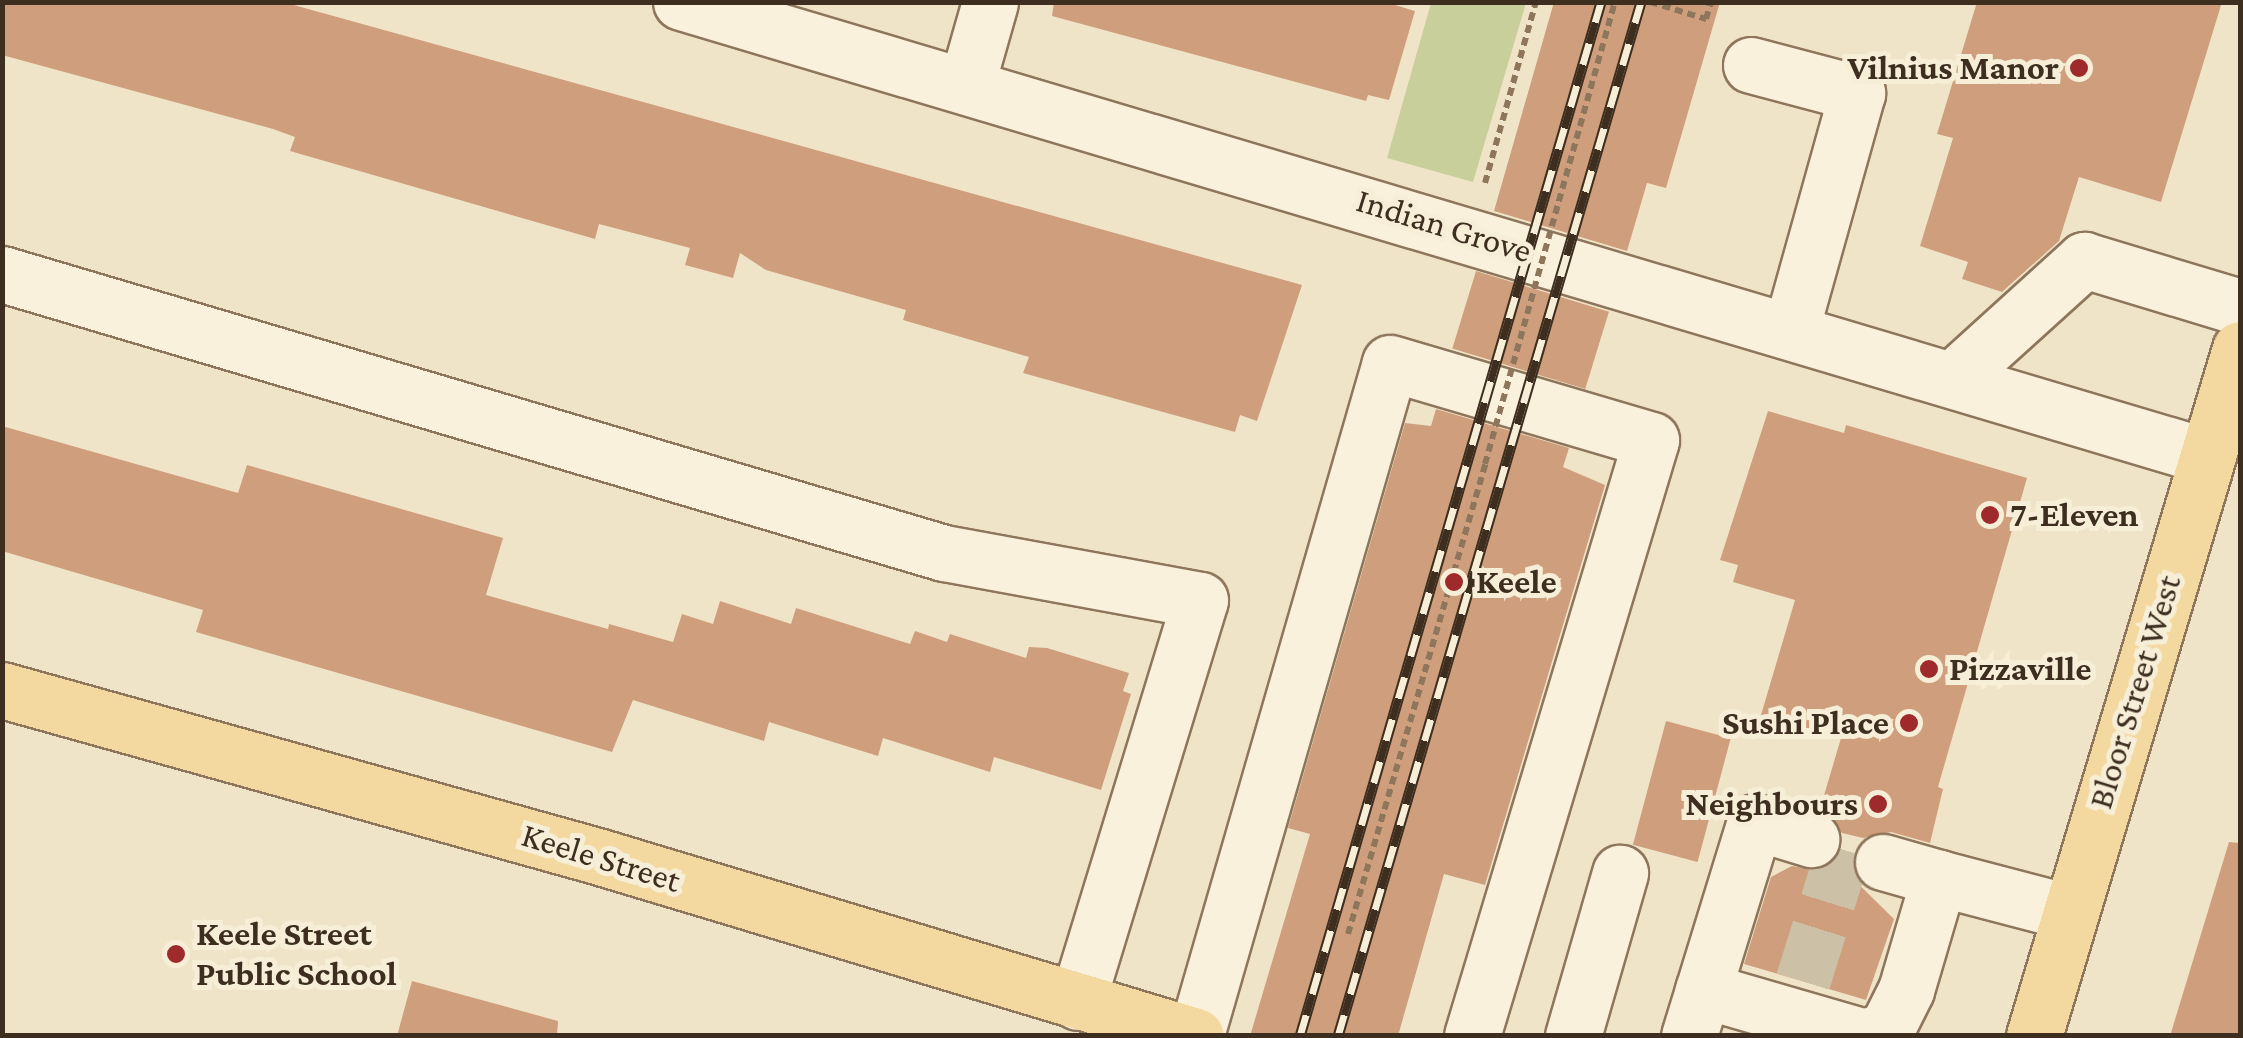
<!DOCTYPE html>
<html>
<head>
<meta charset="utf-8">
<style>
  body { margin:0 }
  #map { position:relative; width:2243px; height:1038px; overflow:hidden; background:#f0e4c8; font-family:"Crimson Pro",serif }
  div>[style] { position:absolute }
  .green>* { inset:0; background:#c9cf9b }
  .building>* { inset:0; background:#cf9f7d; transform-origin:0 0 }
  .minor-tunnel>* { height:55px; margin-top:-27.5px; transform-origin:0; background:repeating-linear-gradient(90deg,#ccc0a6 0 55px,transparent 0 83px) }
  .path>* { height:6px; margin-top:-3px; transform-origin:0; background:repeating-linear-gradient(90deg,#8d765c 0 8px,transparent 0 13px) }
  .roads { filter:drop-shadow(2px 0 #8d765c) drop-shadow(-2px 0 #8d765c) drop-shadow(0 2px #8d765c) drop-shadow(0 -2px #8d765c) }
  .minor>* { height:55px; margin:-27.5px; padding:0 27.5px; transform-origin:27.5px; border-radius:27.5px; background:#faf1dc }
  .major>* { height:55px; margin:-27.5px; padding:0 27.5px; transform-origin:27.5px; border-radius:27.5px; background:#f3d9a0 }
  .rail>* { height:11px; margin-top:-5.5px; transform-origin:0; background:repeating-linear-gradient(90deg,#f7eed8 0 22px,#3d2e20 0 44px); box-sizing:border-box; border-block:2px solid #3d2e20 }
  .path-bridge>* { height:6px; margin-top:-3px; transform-origin:0; background:repeating-linear-gradient(90deg,#8d765c 0 8px,transparent 0 13px) }
  .dots>* { width:28px; height:28px; translate:-50% -50%; box-sizing:border-box; border:5px solid #f7eed8; border-radius:50% }
  span { translate:-50% -50%; white-space:nowrap; text-align:center; line-height:1.15; -webkit-text-stroke:10px #f7eed8; paint-order:stroke }
  .poi-label { font-size:35px; color:#3d2e20; font-weight:700 }
  .right { translate:-100% -50%; text-align:right }
  .left { translate:0 -50%; text-align:left }
  .street-label { font-size:35px; color:#3d2e20 }
  .frame { position:absolute; inset:0; border:5px solid #3d2e20; pointer-events:none }
</style>
</head>
<body>
<div id="map">
  <div class="green">
    <div style="clip-path:polygon(1431px 3px,1526px 3px,1473px 182px,1387px 158px)"></div>
  </div>
  <div class="building">
    <div style="clip-path:polygon(2px 2px,283px 2px,1302px 285px,1257px 421px,1240px 415px,1235px 432px,1023px 373px,1029px 357px,903px 320px,906px 310px,766px 270px,740px 253px,733px 278px,685px 265px,690px 248px,599px 224px,595px 239px,290px 151px,295px 137px,273px 129px,2px 55px)"></div>
    <div style="clip-path:polygon(1054px 2px,1385px 2px,1415px 11px,1389px 100px,1368px 95px,1366px 101px,1052px 16px)"></div>
    <div style="clip-path:polygon(1554px 2px,1720px 2px,1666px 188px,1647px 183px,1627px 251px,1494px 211px)"></div>
    <div style="clip-path:polygon(1977px 2px,2222px 2px,2161px 202px,2079px 177px,2059px 241px,2002px 292px,1962px 279px,1968px 262px,1920px 246px,1953px 138px,1937px 134px)"></div>
    <div style="left:1476px;top:271px;width:139px;height:81px;rotate:17deg"></div>
    <div style="clip-path:polygon(1436px 409px,1569px 448px,1563px 467px,1605px 485px,1485px 885px,1444px 874px,1398px 1036px,1250px 1036px,1310px 834px,1288px 828px,1405px 423px,1431px 426px)"></div>
    <div style="clip-path:polygon(1768px 411px,1844px 433px,1846px 425px,2027px 478px,1938px 787px,1943px 789px,1930px 843px,1891px 832px,1863px 838px,1842px 833px,1820px 809px,1841px 738px,1761px 715px,1795px 600px,1733px 582px,1738px 565px,1720px 560px)"></div>
    <div style="clip-path:polygon(2px 426px,238px 493px,247px 465px,503px 538px,486px 595px,608px 629px,609px 624px,673px 642px,682px 614px,713px 624px,720px 601px,791px 624px,796px 608px,910px 644px,915px 631px,947px 642px,950px 634px,1026px 658px,1029px 647px,1047px 648px,1129px 673px,1123px 691px,1131px 694px,1101px 790px,994px 757px,990px 772px,883px 738px,878px 756px,769px 722px,764px 741px,633px 700px,612px 752px,196px 632px,203px 610px,2px 551px)"></div>
    <div style="left:1666px;top:721px;width:67px;height:128px;rotate:15deg"></div>
    <div style="clip-path:polygon(2229px 842px,2240px 843px,2240px 1036px,2170px 1036px)"></div>
    <div style="clip-path:polygon(1834px 860px,1894px 919px,1866px 1000px,1744px 964px,1771px 877px,1792px 866px,1817px 870px)"></div>
    <div style="clip-path:polygon(412px 981px,558px 1021px,557px 1036px,397px 1036px)"></div>
  </div>
  <div class="minor-tunnel">
    <div style="left:1803px;top:981px;width:138px;rotate:-72.7deg"></div>
  </div>
  <div class="path">
    <div style="left:1650px;top:2px;width:59px;rotate:16.9deg"></div>
    <div style="left:1706px;top:19px;width:18px;rotate:-74deg"></div>
    <div style="left:1485px;top:183px;width:188px;rotate:-74.3deg"></div>
    <div style="left:1348px;top:934px;width:490px;rotate:-73.7deg"></div>
  </div>
  <div class="roads">
    <div class="minor">
      <div style="left:681px;top:2px;width:1591px;rotate:16.58deg"></div>
      <div style="left:1751px;top:65px;width:110px;rotate:14.8deg"></div>
      <div style="left:1857px;top:93px;width:245px;rotate:105.6deg"></div>
      <div style="left:967px;top:83px;width:84px;rotate:-74.1deg"></div>
      <div style="left:2px;top:274px;width:982px;rotate:16.5deg"></div>
      <div style="left:944px;top:553px;width:260px;rotate:10.4deg"></div>
      <div style="left:1200px;top:600px;width:420px;rotate:107deg"></div>
      <div style="left:1954px;top:378px;width:176px;rotate:-42.2deg"></div>
      <div style="left:2084px;top:260px;width:163px;rotate:16.8deg"></div>
      <div style="left:1883px;top:862px;width:58px;rotate:15.9deg"></div>
      <div style="left:1703px;top:990px;width:165px;rotate:16.2deg"></div>
      <div style="left:1196px;top:1035px;width:699px;rotate:-73.9deg"></div>
      <div style="left:1390px;top:363px;width:272px;rotate:16.4deg"></div>
      <div style="left:1651px;top:440px;width:622px;rotate:106.72deg"></div>
      <div style="left:1573px;top:1036px;width:170px;rotate:-73.9deg"></div>
      <div style="left:1689px;top:1036px;width:224px;rotate:-72.9deg"></div>
      <div style="left:1755px;top:822px;width:59px;rotate:16.9deg"></div>
      <div style="left:1867px;top:1036px;width:20px;rotate:-18deg"></div>
      <div style="left:1886px;top:1030px;width:45px;rotate:-63.4deg"></div>
      <div style="left:1906px;top:990px;width:117px;rotate:-73.6deg"></div>
      <div style="left:1939px;top:878px;width:134px;rotate:14.7deg"></div>
    </div>
    <div class="major">
      <div style="left:2px;top:690px;width:618px;rotate:15.59deg"></div>
      <div style="left:597px;top:856px;width:625px;rotate:16.73deg"></div>
      <div style="left:2034px;top:1036px;width:717px;rotate:-73.31deg"></div>
    </div>
  </div>
  <div class="rail">
    <div style="left:1300px;top:1036px;width:1077px;rotate:-73.77deg"></div>
    <div style="left:1338px;top:1036px;width:1077px;rotate:-73.67deg"></div>
  </div>
  <div class="path-bridge">
    <div style="left:1485px;top:464px;width:480px;rotate:-74.3deg"></div>
  </div>
  <div class="dots">
    <div style="left:2079px;top:68px;background:#9e2a2b"></div>
    <div style="left:1990px;top:515px;background:#9e2a2b"></div>
    <div style="left:1454px;top:582px;background:#9e2a2b"></div>
    <div style="left:1929px;top:669px;background:#9e2a2b"></div>
    <div style="left:1909px;top:723px;background:#9e2a2b"></div>
    <div style="left:1878px;top:804px;background:#9e2a2b"></div>
    <div style="left:176px;top:954px;background:#9e2a2b"></div>
  </div>
  <div class="poi-label">
    <span class="right" style="left:2059px;top:68px">Vilnius Manor</span>
    <span class="left" style="left:2010px;top:515px">7-Eleven</span>
    <span class="left" style="left:1476px;top:582px">Keele</span>
    <span class="left" style="left:1949px;top:669px">Pizzaville</span>
    <span class="right" style="left:1889px;top:723px">Sushi Place</span>
    <span class="right" style="left:1858px;top:804px">Neighbours</span>
    <span class="left" style="left:196px;top:954px">Keele Street<br>Public School</span>
  </div>
  <div class="street-label">
    <span style="left:1444px;top:226px;rotate:17deg">Indian Grove</span>
    <span style="left:2135px;top:692px;rotate:-73deg">Bloor Street West</span>
    <span style="left:601px;top:858px;rotate:17deg">Keele Street</span>
  </div>
  <div class="frame"></div>
</div>
</body>
</html>
